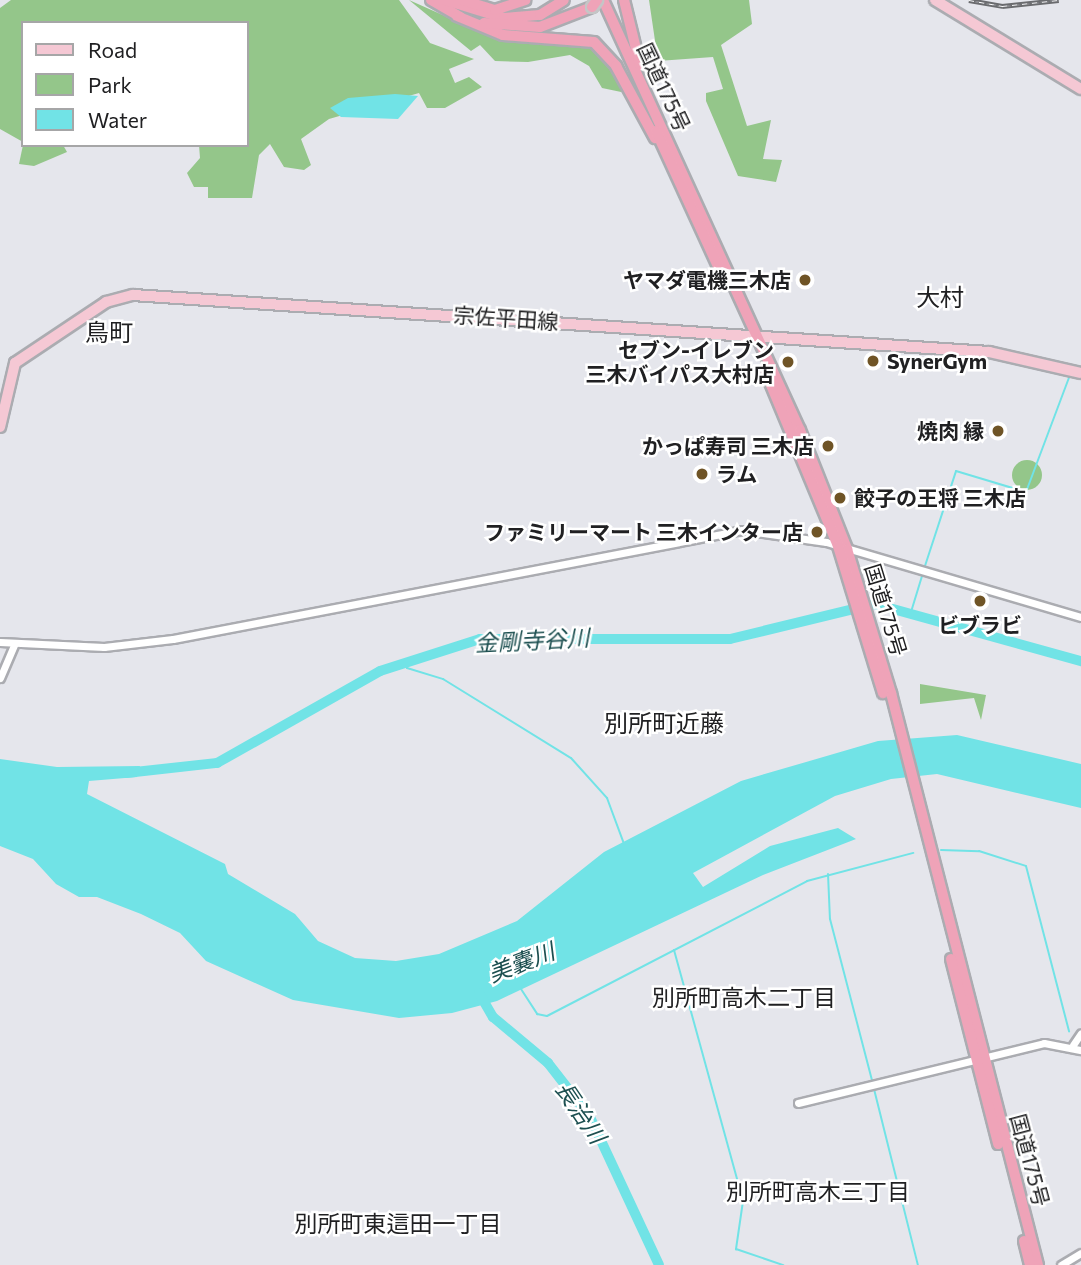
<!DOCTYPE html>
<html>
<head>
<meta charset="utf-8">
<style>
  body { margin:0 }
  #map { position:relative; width:1081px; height:1265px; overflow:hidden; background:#e5e6ec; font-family:Commissioner,"Noto Sans JP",sans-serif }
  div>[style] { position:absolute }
  .green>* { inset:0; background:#94c68a }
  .round { border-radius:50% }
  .water>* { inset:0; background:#71e3e6 }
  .stream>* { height:2px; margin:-1px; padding:0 1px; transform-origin:1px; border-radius:1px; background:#71e3e6 }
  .river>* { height:10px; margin:-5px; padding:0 5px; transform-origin:5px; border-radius:5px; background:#71e3e6 }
  .roads { filter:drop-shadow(2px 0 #abacb1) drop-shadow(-2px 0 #abacb1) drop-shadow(0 2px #abacb1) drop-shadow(0 -2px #abacb1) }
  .minor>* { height:7px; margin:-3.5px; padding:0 3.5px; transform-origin:3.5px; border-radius:3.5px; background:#fff }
  .major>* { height:10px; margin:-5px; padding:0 5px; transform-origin:5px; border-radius:5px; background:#f5c8d4 }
  .highway>* { height:10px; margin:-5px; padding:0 5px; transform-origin:5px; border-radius:5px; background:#efa3b8 }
  .rail>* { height:4.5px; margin-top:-2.25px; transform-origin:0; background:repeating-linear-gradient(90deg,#fff 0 5px,#6a6b6e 0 10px); box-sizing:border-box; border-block:2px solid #6a6b6e }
  .bridges { filter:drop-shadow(2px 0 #c5c5c6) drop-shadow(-2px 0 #c5c5c6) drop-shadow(0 2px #c5c5c6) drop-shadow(0 -2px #c5c5c6) }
  .highway-bridge>* { height:10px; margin:-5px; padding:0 5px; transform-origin:5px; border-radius:5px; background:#efa3b8 }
  .dots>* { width:19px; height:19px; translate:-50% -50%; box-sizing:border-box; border:4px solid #fff; border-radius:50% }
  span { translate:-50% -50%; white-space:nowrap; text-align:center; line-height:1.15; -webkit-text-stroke:5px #fff; paint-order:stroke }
  .street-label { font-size:21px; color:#202022 }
  .poi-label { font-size:21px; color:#202022; font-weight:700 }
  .right { translate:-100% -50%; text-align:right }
  .left { translate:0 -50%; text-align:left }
  .water-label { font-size:23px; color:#1c4f50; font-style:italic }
  .neighbourhood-label { font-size:23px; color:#202022 }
  .quarter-label { font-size:24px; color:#202022 }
  .legend { position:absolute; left:21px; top:21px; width:228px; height:126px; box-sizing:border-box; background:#fff; border:2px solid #a6a6a7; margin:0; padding:9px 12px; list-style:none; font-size:21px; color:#202022 }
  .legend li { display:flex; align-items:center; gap:14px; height:35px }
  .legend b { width:35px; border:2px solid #a6a6a7 }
</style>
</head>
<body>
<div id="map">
  <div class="green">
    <div style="clip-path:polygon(11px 0,399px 0,430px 43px,474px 59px,449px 69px,455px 83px,469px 77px,482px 87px,445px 108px,427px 108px,419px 93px,329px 119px,301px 139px,311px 165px,304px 170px,284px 167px,270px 144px,259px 155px,252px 198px,208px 198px,208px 187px,194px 187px,187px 173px,200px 158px,199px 145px,247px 145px,247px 23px,23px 23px,23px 142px,0 129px,0 8px)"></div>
    <div style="clip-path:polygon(409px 0,492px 37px,595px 48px,626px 93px,602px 88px,589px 66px,570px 55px,528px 62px,495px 61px,480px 45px,471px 51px)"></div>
    <div style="clip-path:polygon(649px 0,749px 0,752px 24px,721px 45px,747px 126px,771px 120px,763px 159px,782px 160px,776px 182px,738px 176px,706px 101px,706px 93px,723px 89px,713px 57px,658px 61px)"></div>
    <div style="clip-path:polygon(23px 145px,63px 145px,67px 152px,34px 166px,19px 164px)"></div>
    <div class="round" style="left:1012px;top:460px;width:30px;height:30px"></div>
    <div style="clip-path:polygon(920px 684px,986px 695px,981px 720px,974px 698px,920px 704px)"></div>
  </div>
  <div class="water">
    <div style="clip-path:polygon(395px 94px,418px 96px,398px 119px,341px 117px,330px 108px,348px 98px)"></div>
    <div style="clip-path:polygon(957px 735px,1081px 764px,1081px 808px,937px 774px,891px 779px,835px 796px,693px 873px,703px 887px,770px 846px,838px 828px,856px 839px,763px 875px,497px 1001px,452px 1013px,399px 1018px,293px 1000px,206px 961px,180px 933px,141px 914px,97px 897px,79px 897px,56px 884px,33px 859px,0 846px,0 759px,57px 767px,140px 766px,137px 777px,89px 781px,87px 794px,225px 864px,228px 874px,295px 914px,318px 941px,355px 958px,396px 961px,439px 954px,517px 921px,604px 852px,741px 781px,878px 741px)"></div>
  </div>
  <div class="stream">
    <div style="left:924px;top:569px;width:103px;rotate:-71.9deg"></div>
    <div style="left:956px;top:471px;width:73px;rotate:16.7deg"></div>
    <div style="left:1026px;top:492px;width:125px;rotate:-69.4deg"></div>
    <div style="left:911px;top:612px;width:39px;rotate:-73deg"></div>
    <div style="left:407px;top:661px;width:7px;rotate:90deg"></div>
    <div style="left:407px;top:668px;width:38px;rotate:17deg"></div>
    <div style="left:443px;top:679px;width:150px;rotate:31.7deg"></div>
    <div style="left:571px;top:758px;width:54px;rotate:48deg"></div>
    <div style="left:607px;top:798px;width:49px;rotate:69.7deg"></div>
    <div style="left:941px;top:850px;width:38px;rotate:2deg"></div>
    <div style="left:979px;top:851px;width:49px;rotate:17.7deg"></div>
    <div style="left:1026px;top:866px;width:171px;rotate:75.4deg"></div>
    <div style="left:828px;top:874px;width:45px;rotate:87.5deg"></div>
    <div style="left:830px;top:919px;width:171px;rotate:75.4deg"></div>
    <div style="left:674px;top:950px;width:260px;rotate:74.6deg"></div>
    <div style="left:743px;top:1201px;width:49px;rotate:98.3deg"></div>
    <div style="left:736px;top:1249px;width:50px;rotate:18.8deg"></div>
    <div style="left:521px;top:989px;width:30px;rotate:57deg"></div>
    <div style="left:537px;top:1014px;width:10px;rotate:11deg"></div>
    <div style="left:547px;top:1016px;width:293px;rotate:-27.4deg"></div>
    <div style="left:807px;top:881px;width:110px;rotate:-14.8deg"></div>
    <div style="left:874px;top:1089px;width:181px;rotate:76deg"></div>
  </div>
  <div class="river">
    <div style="left:126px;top:773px;width:92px;rotate:-6.3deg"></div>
    <div style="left:217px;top:763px;width:187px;rotate:-29.4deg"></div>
    <div style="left:380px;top:671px;width:105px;rotate:-17.7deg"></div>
    <div style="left:480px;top:639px;width:250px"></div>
    <div style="left:730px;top:639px;width:149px;rotate:-13.6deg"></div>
    <div style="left:875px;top:604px;width:214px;rotate:15.5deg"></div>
    <div style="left:479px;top:993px;width:28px;rotate:60deg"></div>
    <div style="left:493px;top:1017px;width:72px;rotate:39.9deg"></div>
    <div style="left:548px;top:1063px;width:68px;rotate:52.1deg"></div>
    <div style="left:590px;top:1117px;width:163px;rotate:65deg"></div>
  </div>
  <div class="roads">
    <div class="minor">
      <div style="left:0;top:642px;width:104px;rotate:2.8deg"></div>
      <div style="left:104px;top:647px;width:69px;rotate:-6.6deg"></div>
      <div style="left:173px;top:639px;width:579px;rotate:-10.84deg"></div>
      <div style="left:742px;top:530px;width:85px;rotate:8.1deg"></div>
      <div style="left:826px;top:542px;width:266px;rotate:16.4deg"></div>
      <div style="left:0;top:678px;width:38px;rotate:-67deg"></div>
      <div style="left:1073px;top:1045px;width:14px;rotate:-56deg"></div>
      <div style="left:798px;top:1103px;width:253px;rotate:-13.7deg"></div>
      <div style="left:1044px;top:1043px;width:38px;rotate:11deg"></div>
      <div style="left:1061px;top:1265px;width:23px;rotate:-31deg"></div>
    </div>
    <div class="major">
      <div style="left:935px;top:0;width:171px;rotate:31.4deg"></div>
      <div style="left:0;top:427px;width:66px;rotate:-76.8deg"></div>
      <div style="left:15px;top:363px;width:110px;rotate:-33.8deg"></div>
      <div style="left:106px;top:302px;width:28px;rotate:-15deg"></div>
      <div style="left:133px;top:295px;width:858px;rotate:3.81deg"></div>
      <div style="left:989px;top:352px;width:94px;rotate:12.9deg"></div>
    </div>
    <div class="highway">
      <div style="left:431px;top:0;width:34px;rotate:30deg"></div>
      <div style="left:445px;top:0;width:62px;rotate:17deg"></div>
      <div style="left:504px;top:18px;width:36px;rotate:-5deg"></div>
      <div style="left:540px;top:15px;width:28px;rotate:-32deg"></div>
      <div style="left:462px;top:0;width:34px;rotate:17deg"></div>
      <div style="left:495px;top:10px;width:32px;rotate:-18deg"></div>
      <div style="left:603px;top:0;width:473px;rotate:65.4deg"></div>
      <div style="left:800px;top:430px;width:128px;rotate:68.4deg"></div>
      <div style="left:847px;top:549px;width:151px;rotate:73deg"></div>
      <div style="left:891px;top:693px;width:591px;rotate:75.59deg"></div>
      <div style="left:624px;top:0;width:67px;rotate:76.2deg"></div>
      <div style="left:457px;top:16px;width:50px;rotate:22.4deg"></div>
      <div style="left:503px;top:35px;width:91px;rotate:4.4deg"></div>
      <div style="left:594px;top:42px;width:33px;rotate:47deg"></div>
      <div style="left:616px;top:66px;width:82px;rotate:61.6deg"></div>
      <div style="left:484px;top:23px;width:56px;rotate:4.1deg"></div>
      <div style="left:540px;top:27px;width:56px;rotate:-21deg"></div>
      <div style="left:656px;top:131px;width:166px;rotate:65.4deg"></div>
      <div style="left:766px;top:373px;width:187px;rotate:67.4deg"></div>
      <div style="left:838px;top:546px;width:154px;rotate:73deg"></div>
      <div style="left:951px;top:959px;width:191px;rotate:75.7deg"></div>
      <div style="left:1024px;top:1241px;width:25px;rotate:76deg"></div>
    </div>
  </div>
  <div class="rail">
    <div style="left:969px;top:0;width:34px;rotate:10deg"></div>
    <div style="left:1002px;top:6px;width:57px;rotate:-6deg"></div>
  </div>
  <div class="bridges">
    <div class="highway-bridge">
      <div style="left:592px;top:7px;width:9px;rotate:-54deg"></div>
    </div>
  </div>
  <div class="dots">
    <div style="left:805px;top:280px;background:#6f5426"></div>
    <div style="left:873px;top:361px;background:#6f5426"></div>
    <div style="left:788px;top:362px;background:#6f5426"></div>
    <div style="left:998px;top:431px;background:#6f5426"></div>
    <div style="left:828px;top:446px;background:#6f5426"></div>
    <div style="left:702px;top:474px;background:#6f5426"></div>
    <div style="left:840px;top:498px;background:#6f5426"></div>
    <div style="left:817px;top:532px;background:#6f5426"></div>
    <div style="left:980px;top:601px;background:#6f5426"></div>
  </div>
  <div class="street-label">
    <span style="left:664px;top:87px;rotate:65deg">国道175号</span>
    <span style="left:506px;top:318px;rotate:4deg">宗佐平田線</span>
    <span style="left:886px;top:610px;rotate:73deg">国道175号</span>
    <span style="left:1030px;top:1160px;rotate:75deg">国道175号</span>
  </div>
  <div class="poi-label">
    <span class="right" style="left:791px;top:280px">ヤマダ電機三木店</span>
    <span class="right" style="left:774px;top:362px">セブン-イレブン<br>三木バイパス大村店</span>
    <span class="left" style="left:887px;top:361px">SynerGym</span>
    <span class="right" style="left:984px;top:431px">焼肉 縁</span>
    <span class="right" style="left:814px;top:446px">かっぱ寿司 三木店</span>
    <span class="left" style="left:716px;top:474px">ラム</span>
    <span class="left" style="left:854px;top:498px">餃子の王将 三木店</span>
    <span class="right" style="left:803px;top:532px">ファミリーマート 三木インター店</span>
    <span style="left:980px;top:625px">ビブラビ</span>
  </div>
  <div class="water-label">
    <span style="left:532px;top:640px;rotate:-3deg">金剛寺谷川</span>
    <span style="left:521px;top:962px;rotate:-21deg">美嚢川</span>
    <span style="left:581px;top:1112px;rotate:56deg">長治川</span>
  </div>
  <div class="neighbourhood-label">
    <span style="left:744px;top:997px">別所町高木二丁目</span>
    <span style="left:818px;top:1191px">別所町高木三丁目</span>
    <span style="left:398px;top:1223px">別所町東這田一丁目</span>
  </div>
  <div class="quarter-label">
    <span style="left:940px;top:297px">大村</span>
    <span style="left:109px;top:332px">鳥町</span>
    <span style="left:664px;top:723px">別所町近藤</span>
  </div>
  <ul class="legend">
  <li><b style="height:9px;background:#f5c8d4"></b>Road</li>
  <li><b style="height:19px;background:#94c68a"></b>Park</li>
  <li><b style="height:19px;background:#71e3e6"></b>Water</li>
  </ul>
</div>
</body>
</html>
